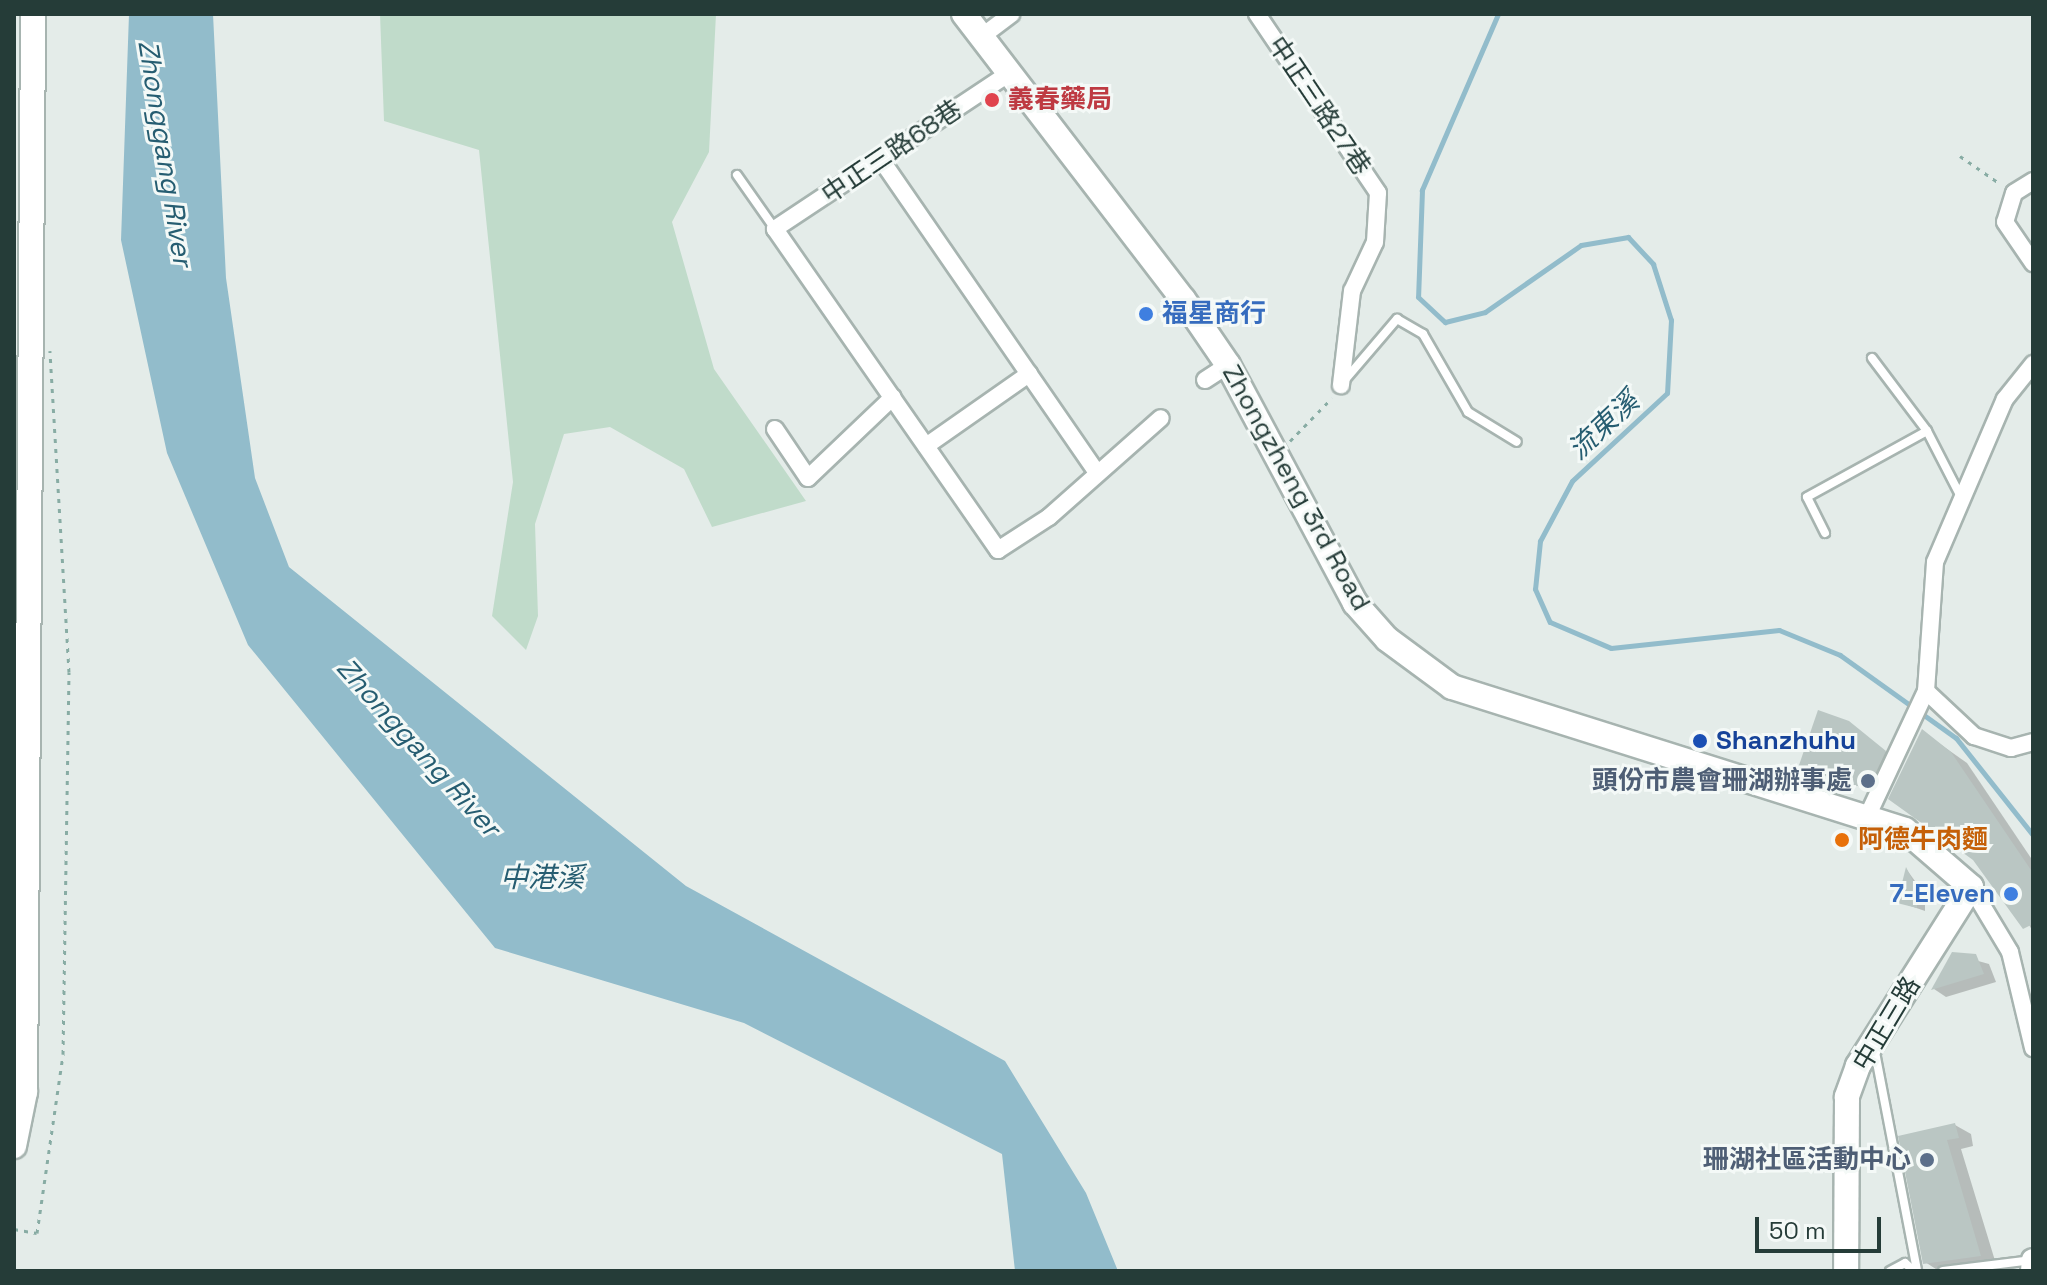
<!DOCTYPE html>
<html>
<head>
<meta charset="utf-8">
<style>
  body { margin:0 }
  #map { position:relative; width:2047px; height:1285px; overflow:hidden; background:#e4ece9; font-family:"Space Grotesk","Noto Sans TC",sans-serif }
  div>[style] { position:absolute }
  .green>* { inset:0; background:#c0dbca }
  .water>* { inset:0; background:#92bccb }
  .shadow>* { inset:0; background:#0003 }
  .stream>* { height:5px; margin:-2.5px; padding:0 2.5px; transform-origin:2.5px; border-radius:2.5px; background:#92bccb }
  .building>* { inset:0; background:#bac6c3 }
  .path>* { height:3px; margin-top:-1.5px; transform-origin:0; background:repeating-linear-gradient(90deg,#88aca4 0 4px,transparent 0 10px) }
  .roads { filter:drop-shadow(2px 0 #a7b4b0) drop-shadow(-2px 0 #a7b4b0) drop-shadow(0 2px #a7b4b0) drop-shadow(0 -2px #a7b4b0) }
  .service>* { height:8px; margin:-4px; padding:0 4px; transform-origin:4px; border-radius:4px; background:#fff }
  .minor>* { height:16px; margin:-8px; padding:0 8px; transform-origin:8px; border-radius:8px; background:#fff }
  .tertiary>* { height:22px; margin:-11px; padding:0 11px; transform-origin:11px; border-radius:11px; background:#fff }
  .secondary>* { height:24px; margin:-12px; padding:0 12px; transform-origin:12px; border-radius:12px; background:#fff }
  .dots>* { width:22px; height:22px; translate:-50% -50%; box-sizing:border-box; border:4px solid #f4f9f7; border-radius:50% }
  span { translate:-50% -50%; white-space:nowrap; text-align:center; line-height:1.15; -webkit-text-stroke:6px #f4f9f7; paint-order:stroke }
  .health-label { font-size:26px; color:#be3a42; font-weight:700 }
  .left { translate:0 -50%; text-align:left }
  .street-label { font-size:26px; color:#253c38 }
  .shop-label { font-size:26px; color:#366cbe; font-weight:700 }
  .right { translate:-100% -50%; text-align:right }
  .transit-label { font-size:26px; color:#164399; font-weight:700 }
  .service-label { font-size:26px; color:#4e5e75; font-weight:700 }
  .food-label { font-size:26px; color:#c56008; font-weight:700 }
  .water-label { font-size:28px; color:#265d71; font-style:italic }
  .frame { position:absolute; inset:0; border:16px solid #253c38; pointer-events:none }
  .scale { position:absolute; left:1755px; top:1217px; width:126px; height:36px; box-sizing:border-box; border:4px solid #253c38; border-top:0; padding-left:10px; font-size:24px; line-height:28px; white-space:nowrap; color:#253c38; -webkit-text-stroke:6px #f4f9f7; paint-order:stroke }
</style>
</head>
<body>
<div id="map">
  <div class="green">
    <div style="clip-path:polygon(380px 14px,716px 14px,709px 152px,672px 222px,714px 369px,806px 501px,712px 527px,684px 469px,610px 427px,564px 434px,535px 524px,538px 616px,526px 650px,492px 616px,513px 482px,479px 150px,384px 121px)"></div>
  </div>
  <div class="water">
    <div style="clip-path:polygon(129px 14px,213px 14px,226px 278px,255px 478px,289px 567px,686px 886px,1005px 1061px,1086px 1193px,1118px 1271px,1015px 1271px,1002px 1154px,744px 1023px,495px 948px,248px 645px,167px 453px,121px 240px)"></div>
  </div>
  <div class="shadow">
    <div style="clip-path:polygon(1848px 723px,1895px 759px,1879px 793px,1801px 767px)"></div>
    <div style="clip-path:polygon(1923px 732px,1967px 763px,2033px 861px,2033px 932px)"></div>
    <div style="clip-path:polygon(1907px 870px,1925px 895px,1925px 911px,1899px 902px)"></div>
    <div style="clip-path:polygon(1953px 954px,1989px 964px,1996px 982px,1946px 997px,1934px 989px)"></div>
    <div style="clip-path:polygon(1955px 1125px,1971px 1134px,1973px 1146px,1961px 1149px,1996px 1264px,1939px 1271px,1925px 1262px,1901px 1138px)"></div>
  </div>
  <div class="stream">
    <div style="left:1498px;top:14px;width:192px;rotate:113.4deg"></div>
    <div style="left:1422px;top:190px;width:107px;rotate:92.1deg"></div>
    <div style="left:1418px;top:297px;width:37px;rotate:43deg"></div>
    <div style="left:1445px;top:322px;width:41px;rotate:-14deg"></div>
    <div style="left:1485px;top:312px;width:117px;rotate:-34.9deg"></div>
    <div style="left:1581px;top:245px;width:48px;rotate:-9.7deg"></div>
    <div style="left:1628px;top:237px;width:37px;rotate:47deg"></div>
    <div style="left:1653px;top:264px;width:59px;rotate:72.2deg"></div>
    <div style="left:1671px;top:320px;width:73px;rotate:93.1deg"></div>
    <div style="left:1667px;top:393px;width:129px;rotate:137.2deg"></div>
    <div style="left:1572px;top:481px;width:68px;rotate:118.1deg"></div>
    <div style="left:1540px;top:541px;width:48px;rotate:95.9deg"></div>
    <div style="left:1535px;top:589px;width:36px;rotate:66deg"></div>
    <div style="left:1550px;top:622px;width:66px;rotate:23.1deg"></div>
    <div style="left:1611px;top:648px;width:169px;rotate:-6.1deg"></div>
    <div style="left:1779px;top:630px;width:66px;rotate:22.3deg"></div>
    <div style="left:1840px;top:655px;width:143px;rotate:35.6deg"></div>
    <div style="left:1956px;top:738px;width:124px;rotate:51.6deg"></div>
  </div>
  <div class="building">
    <div style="clip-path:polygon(1818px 710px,1849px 721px,1886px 751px,1868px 789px,1798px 768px)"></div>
    <div style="clip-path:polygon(1922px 729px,1951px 752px,2033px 873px,2033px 924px,2023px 929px,1973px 860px,1888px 799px)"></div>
    <div style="clip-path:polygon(1906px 867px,1917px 889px,1917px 908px,1897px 903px)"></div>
    <div style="clip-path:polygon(1952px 952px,1976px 954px,1984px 974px,1931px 990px)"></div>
    <div style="clip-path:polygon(1955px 1123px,1959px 1138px,1947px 1140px,1981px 1256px,1923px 1264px,1898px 1136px)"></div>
  </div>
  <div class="path">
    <div style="left:1960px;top:156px;width:47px;rotate:34.7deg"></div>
    <div style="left:1290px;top:441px;width:60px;rotate:-45.7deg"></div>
    <div style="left:14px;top:1229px;width:23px;rotate:10deg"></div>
    <div style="left:37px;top:1233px;width:181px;rotate:-81.7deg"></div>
    <div style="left:63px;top:1054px;width:382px;rotate:-89.1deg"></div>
    <div style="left:69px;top:672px;width:322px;rotate:-93.4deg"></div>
  </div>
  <div class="roads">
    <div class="service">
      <div style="left:737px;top:175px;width:66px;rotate:54.9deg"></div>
      <div style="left:1872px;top:358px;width:91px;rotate:53deg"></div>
      <div style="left:1927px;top:431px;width:72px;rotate:62.7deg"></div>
      <div style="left:1344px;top:381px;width:82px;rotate:-49.5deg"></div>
      <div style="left:1397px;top:319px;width:30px;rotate:30deg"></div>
      <div style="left:1423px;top:334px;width:90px;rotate:60deg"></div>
      <div style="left:1468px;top:412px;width:57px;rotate:31.5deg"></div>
      <div style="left:1825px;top:533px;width:40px;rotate:-116.6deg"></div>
      <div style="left:1807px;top:497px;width:137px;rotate:-28.8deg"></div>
      <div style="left:1875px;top:1052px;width:223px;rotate:79.1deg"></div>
      <div style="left:1890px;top:1271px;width:17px;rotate:-28deg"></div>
      <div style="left:1905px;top:1263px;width:12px;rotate:42deg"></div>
      <div style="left:1943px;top:1271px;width:90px;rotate:-7deg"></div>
    </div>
    <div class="minor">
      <div style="left:1257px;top:14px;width:216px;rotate:55.9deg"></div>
      <div style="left:1378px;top:193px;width:49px;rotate:93.5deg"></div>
      <div style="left:1375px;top:242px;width:54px;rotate:115.1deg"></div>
      <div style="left:1352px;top:291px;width:95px;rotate:96.7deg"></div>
      <div style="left:981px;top:37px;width:38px;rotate:-37deg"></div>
      <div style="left:1008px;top:74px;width:280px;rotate:146.4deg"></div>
      <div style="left:775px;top:229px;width:391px;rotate:55.2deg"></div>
      <div style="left:998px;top:550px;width:61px;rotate:-32.9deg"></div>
      <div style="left:1049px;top:517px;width:149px;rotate:-41.5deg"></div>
      <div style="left:882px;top:161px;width:379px;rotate:55.4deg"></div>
      <div style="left:2033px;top:181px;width:22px;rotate:148deg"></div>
      <div style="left:2014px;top:193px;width:30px;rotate:107deg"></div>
      <div style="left:2005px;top:222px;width:50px;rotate:55.7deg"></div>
      <div style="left:1205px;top:380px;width:27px;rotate:-33deg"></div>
      <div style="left:775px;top:429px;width:59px;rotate:56deg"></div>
      <div style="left:808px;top:478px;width:117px;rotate:-43.6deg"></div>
      <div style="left:926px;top:446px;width:126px;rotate:-35deg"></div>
      <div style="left:1926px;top:691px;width:66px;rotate:43.2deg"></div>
      <div style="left:1974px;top:736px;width:39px;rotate:18deg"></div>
      <div style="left:2011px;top:748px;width:23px;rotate:-15deg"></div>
      <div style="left:1867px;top:817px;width:139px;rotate:-64.9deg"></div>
      <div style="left:1926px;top:691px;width:129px;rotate:-86deg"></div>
      <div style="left:1935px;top:562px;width:177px;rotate:-66.8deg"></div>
      <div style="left:2005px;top:399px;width:45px;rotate:-51.3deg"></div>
      <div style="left:1971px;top:887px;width:76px;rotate:59deg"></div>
      <div style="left:2010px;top:952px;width:99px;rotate:76.5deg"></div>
    </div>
    <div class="tertiary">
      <div style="left:2032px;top:1271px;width:11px;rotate:-85deg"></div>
    </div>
    <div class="secondary">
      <div style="left:964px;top:14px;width:359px;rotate:52.5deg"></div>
      <div style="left:1183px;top:299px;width:80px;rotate:55.7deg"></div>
      <div style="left:1228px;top:365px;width:270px;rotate:61.9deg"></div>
      <div style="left:1355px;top:603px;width:48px;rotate:48.4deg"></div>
      <div style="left:1387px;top:639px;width:81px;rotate:36.4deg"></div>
      <div style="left:1452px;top:687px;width:475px;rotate:17.5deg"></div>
      <div style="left:1905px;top:830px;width:87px;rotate:40.8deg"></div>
      <div style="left:1971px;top:887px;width:212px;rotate:122.3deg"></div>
      <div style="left:1858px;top:1066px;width:33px;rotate:110deg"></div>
      <div style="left:1847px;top:1097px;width:174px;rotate:90.3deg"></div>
      <div style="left:14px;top:1146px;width:55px;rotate:-78.5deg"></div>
      <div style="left:25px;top:1092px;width:1078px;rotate:-89.57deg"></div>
    </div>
  </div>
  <div class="dots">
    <div style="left:992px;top:100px;background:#e0444e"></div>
    <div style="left:1146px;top:314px;background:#3f7fe0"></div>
    <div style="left:1700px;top:741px;background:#1a4fb4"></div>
    <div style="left:1868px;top:781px;background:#5c6f8a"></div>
    <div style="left:1842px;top:840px;background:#e8710a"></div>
    <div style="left:2011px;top:894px;background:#3f7fe0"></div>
    <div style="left:1927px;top:1160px;background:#5c6f8a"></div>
  </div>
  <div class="health-label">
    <span class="left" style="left:1008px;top:100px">義春藥局</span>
  </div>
  <div class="street-label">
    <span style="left:1319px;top:106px;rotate:56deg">中正三路27巷</span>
    <span style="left:892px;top:152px;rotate:-34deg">中正三路68巷</span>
    <span style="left:1296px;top:488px;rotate:61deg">Zhongzheng 3rd Road</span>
    <span style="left:1887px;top:1024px;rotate:-59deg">中正三路</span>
  </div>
  <div class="shop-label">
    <span class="left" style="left:1162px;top:314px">福星商行</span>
    <span class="right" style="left:1995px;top:894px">7-Eleven</span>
  </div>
  <div class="transit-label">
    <span class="left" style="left:1716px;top:741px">Shanzhuhu</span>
  </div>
  <div class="service-label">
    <span class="right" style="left:1852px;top:781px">頭份市農會珊湖辦事處</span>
    <span class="right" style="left:1911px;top:1160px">珊湖社區活動中心</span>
  </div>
  <div class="food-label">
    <span class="left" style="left:1858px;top:840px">阿德牛肉麵</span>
  </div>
  <div class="water-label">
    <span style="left:166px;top:153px;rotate:81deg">Zhonggang River</span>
    <span style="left:1603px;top:425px;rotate:-43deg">流東溪</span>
    <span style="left:419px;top:747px;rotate:48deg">Zhonggang River</span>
    <span style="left:542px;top:877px">中港溪</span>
  </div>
  <div class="frame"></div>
  <div class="scale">50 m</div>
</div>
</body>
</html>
